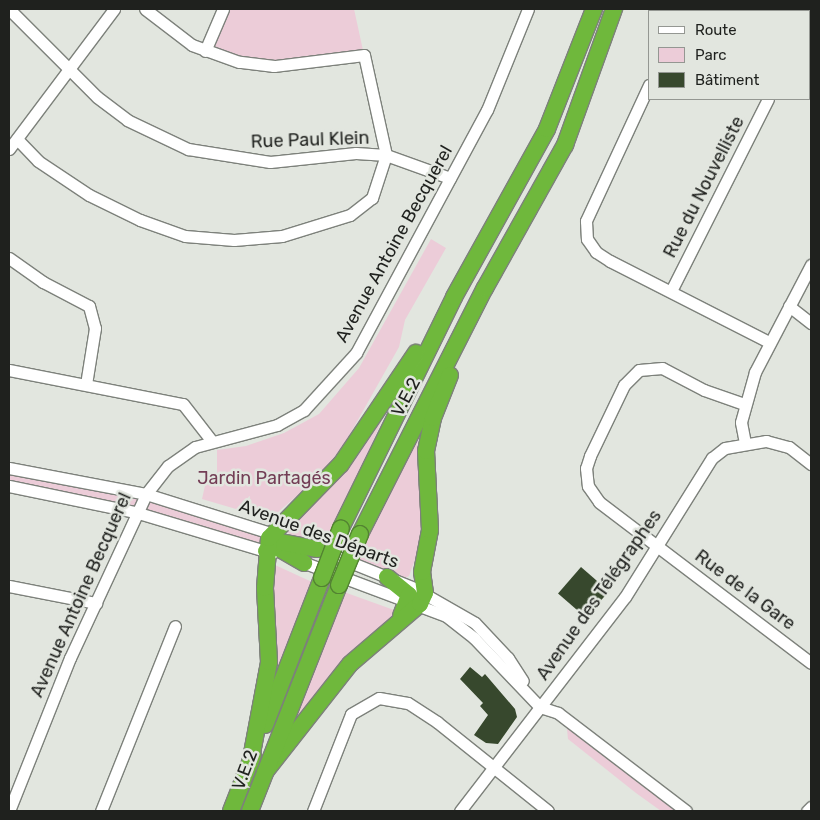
<!DOCTYPE html>
<html>
<head>
<meta charset="utf-8">
<style>
  body { margin:0 }
  #map { position:relative; width:820px; height:820px; overflow:hidden; background:#e2e6df; font-family:Rubik,sans-serif }
  div>[style] { position:absolute }
  .green>* { inset:0; background:#ecccd8 }
  .building>* { inset:0; background:#37482d; transform-origin:0 0 }
  .roads { filter:drop-shadow(1px 0 #7d817b) drop-shadow(-1px 0 #7d817b) drop-shadow(0 1px #7d817b) drop-shadow(0 -1px #7d817b) }
  .minor>* { height:11px; margin:-5.5px; padding:0 5.5px; transform-origin:5.5px; border-radius:5.5px; background:#fff }
  .highway>* { height:16px; margin:-8px; padding:0 8px; transform-origin:8px; border-radius:8px; background:#6fb83c }
  .bridges { filter:drop-shadow(1px 0 #538332) drop-shadow(-1px 0 #538332) drop-shadow(0 1px #538332) drop-shadow(0 -1px #538332) }
  .highway-bridge>* { height:16px; margin:-8px; padding:0 8px; transform-origin:8px; border-radius:8px; background:#6fb83c }
  span { translate:-50% -50%; white-space:nowrap; text-align:center; line-height:1.15; -webkit-text-stroke:5px #e2e6df; paint-order:stroke }
  .street-label { font-size:18px; color:#1f211e }
  .park-label { font-size:18px; color:#733d55 }
  .frame { position:absolute; inset:0; border:10px solid #1f211e; pointer-events:none }
  .legend { position:absolute; left:648px; top:10px; width:162px; height:90px; box-sizing:border-box; background:#e2e6df; border:1px solid #949792; margin:0; padding:6px 9px; list-style:none; font-size:15px; color:#1f211e }
  .legend li { display:flex; align-items:center; gap:10px; height:25px }
  .legend b { width:25px; border:1px solid #949792 }
</style>
</head>
<body>
<div id="map">
  <div class="green">
    <div style="clip-path:polygon(223px 9px,354px 9px,364px 55px,274px 66px,205px 51px)"></div>
    <div style="clip-path:polygon(431px 239px,446px 248px,405px 320px,399px 347px,346px 441px,321px 475px,270px 519px,202px 499px,208px 472px,217px 473px,217px 450px,246px 446px,284px 433px,319px 414px,359px 368px)"></div>
    <div style="clip-path:polygon(393px 395px,327px 547px,291px 535px,286px 531px)"></div>
    <div style="clip-path:polygon(425px 416px,417px 445px,421px 527px,417px 554px,409px 576px,405px 578px,355px 558px)"></div>
    <div style="clip-path:polygon(9px 468px,86px 482px,273px 533px,266px 551px,9px 486px)"></div>
    <div style="clip-path:polygon(275px 565px,312px 582px,274px 688px,272px 568px)"></div>
    <div style="clip-path:polygon(344px 592px,394px 610px,396px 616px,293px 723px)"></div>
    <div style="clip-path:polygon(566px 719px,686px 811px,661px 811px,636px 793px,568px 739px)"></div>
  </div>
  <div class="building">
    <div style="left:581px;top:567px;width:37px;height:35px;rotate:41deg"></div>
    <div style="clip-path:polygon(470px 667px,482px 677px,485px 674px,515px 709px,517px 717px,498px 744px,486px 743px,474px 735px,488px 715px,480px 706px,483px 703px,460px 679px)"></div>
  </div>
  <div class="roads">
    <div class="minor">
      <div style="left:9px;top:9px;width:124px;rotate:45deg"></div>
      <div style="left:97px;top:97px;width:38px;rotate:37deg"></div>
      <div style="left:127px;top:120px;width:68px;rotate:25.4deg"></div>
      <div style="left:188px;top:149px;width:83px;rotate:9deg"></div>
      <div style="left:270px;top:162px;width:86px;rotate:-6deg"></div>
      <div style="left:356px;top:153px;width:30px;rotate:4deg"></div>
      <div style="left:386px;top:155px;width:68px;rotate:19.8deg"></div>
      <div style="left:776px;top:11px;width:5px;rotate:-22deg"></div>
      <div style="left:809px;top:19px;width:5px;rotate:-68deg"></div>
      <div style="left:205px;top:51px;width:46px;rotate:-66.8deg"></div>
      <div style="left:649px;top:85px;width:150px;rotate:114.9deg"></div>
      <div style="left:586px;top:221px;width:18px;rotate:87deg"></div>
      <div style="left:587px;top:239px;width:16px;rotate:55deg"></div>
      <div style="left:596px;top:252px;width:17px;rotate:33deg"></div>
      <div style="left:610px;top:261px;width:178px;rotate:27deg"></div>
      <div style="left:17px;top:139px;width:30px;rotate:46deg"></div>
      <div style="left:38px;top:161px;width:61px;rotate:33.7deg"></div>
      <div style="left:89px;top:195px;width:57px;rotate:26.1deg"></div>
      <div style="left:140px;top:220px;width:48px;rotate:19.6deg"></div>
      <div style="left:185px;top:236px;width:49px;rotate:4.7deg"></div>
      <div style="left:234px;top:240px;width:48px;rotate:-4.8deg"></div>
      <div style="left:282px;top:236px;width:71px;rotate:-17.2deg"></div>
      <div style="left:350px;top:215px;width:28px;rotate:-38deg"></div>
      <div style="left:372px;top:198px;width:45px;rotate:-72deg"></div>
      <div style="left:386px;top:155px;width:102px;rotate:-102.4deg"></div>
      <div style="left:364px;top:55px;width:91px;rotate:173deg"></div>
      <div style="left:274px;top:66px;width:35px;rotate:-173deg"></div>
      <div style="left:239px;top:62px;width:50px;rotate:-160.1deg"></div>
      <div style="left:192px;top:45px;width:59px;rotate:-142.5deg"></div>
      <div style="left:9px;top:149px;width:175px;rotate:-53.1deg"></div>
      <div style="left:9px;top:258px;width:42px;rotate:35.2deg"></div>
      <div style="left:43px;top:282px;width:52px;rotate:27.6deg"></div>
      <div style="left:89px;top:306px;width:23px;rotate:75deg"></div>
      <div style="left:95px;top:328px;width:57px;rotate:99.1deg"></div>
      <div style="left:671px;top:291px;width:215px;rotate:-63.2deg"></div>
      <div style="left:789px;top:306px;width:28px;rotate:38deg"></div>
      <div style="left:9px;top:370px;width:177px;rotate:11.1deg"></div>
      <div style="left:183px;top:404px;width:46px;rotate:52.1deg"></div>
      <div style="left:744px;top:404px;width:42px;rotate:-160.7deg"></div>
      <div style="left:704px;top:390px;width:47px;rotate:-152.4deg"></div>
      <div style="left:662px;top:368px;width:23px;rotate:175deg"></div>
      <div style="left:639px;top:370px;width:21px;rotate:135deg"></div>
      <div style="left:624px;top:385px;width:79px;rotate:115.6deg"></div>
      <div style="left:590px;top:456px;width:13px;rotate:108deg"></div>
      <div style="left:586px;top:468px;width:18px;rotate:84deg"></div>
      <div style="left:588px;top:486px;width:19px;rotate:55deg"></div>
      <div style="left:599px;top:502px;width:266px;rotate:37.2deg"></div>
      <div style="left:745px;top:443px;width:21px;rotate:-101deg"></div>
      <div style="left:741px;top:422px;width:52px;rotate:-74.4deg"></div>
      <div style="left:755px;top:372px;width:121px;rotate:-62.4deg"></div>
      <div style="left:9px;top:468px;width:139px;rotate:10.7deg"></div>
      <div style="left:146px;top:494px;width:137px;rotate:17.4deg"></div>
      <div style="left:9px;top:486px;width:129px;rotate:11.7deg"></div>
      <div style="left:135px;top:512px;width:143px;rotate:16.7deg"></div>
      <div style="left:325px;top:552px;width:96px;rotate:22deg"></div>
      <div style="left:414px;top:588px;width:70px;rotate:29.8deg"></div>
      <div style="left:475px;top:623px;width:48px;rotate:46.7deg"></div>
      <div style="left:508px;top:658px;width:27px;rotate:57deg"></div>
      <div style="left:297px;top:560px;width:159px;rotate:20.6deg"></div>
      <div style="left:446px;top:616px;width:36px;rotate:38deg"></div>
      <div style="left:474px;top:638px;width:95px;rotate:46.3deg"></div>
      <div style="left:540px;top:707px;width:19px;rotate:18deg"></div>
      <div style="left:558px;top:713px;width:161px;rotate:37.4deg"></div>
      <div style="left:9px;top:586px;width:89px;rotate:11.1deg"></div>
      <div style="left:9px;top:811px;width:165px;rotate:-68.3deg"></div>
      <div style="left:70px;top:658px;width:181px;rotate:-65.1deg"></div>
      <div style="left:146px;top:494px;width:36px;rotate:-52deg"></div>
      <div style="left:168px;top:466px;width:33px;rotate:-35deg"></div>
      <div style="left:195px;top:447px;width:85px;rotate:-15deg"></div>
      <div style="left:277px;top:425px;width:31px;rotate:-29deg"></div>
      <div style="left:304px;top:410px;width:77px;rotate:-47.6deg"></div>
      <div style="left:356px;top:353px;width:276px;rotate:-61.7deg"></div>
      <div style="left:487px;top:110px;width:109px;rotate:-67.9deg"></div>
      <div style="left:101px;top:811px;width:199px;rotate:-68.2deg"></div>
      <div style="left:313px;top:811px;width:104px;rotate:-68.6deg"></div>
      <div style="left:351px;top:714px;width:32px;rotate:-30deg"></div>
      <div style="left:379px;top:698px;width:29px;rotate:10deg"></div>
      <div style="left:408px;top:703px;width:35px;rotate:33deg"></div>
      <div style="left:437px;top:722px;width:142px;rotate:38.7deg"></div>
      <div style="left:460px;top:811px;width:270px;rotate:-52.4deg"></div>
      <div style="left:625px;top:597px;width:164px;rotate:-58deg"></div>
      <div style="left:712px;top:458px;width:16px;rotate:-38deg"></div>
      <div style="left:725px;top:448px;width:42px;rotate:-9.7deg"></div>
      <div style="left:766px;top:441px;width:24px;rotate:15deg"></div>
      <div style="left:789px;top:447px;width:28px;rotate:38deg"></div>
      <div style="left:807px;top:811px;width:6px;rotate:-45deg"></div>
    </div>
    <div class="highway">
      <div style="left:341px;top:528px;width:257px;rotate:-63.9deg"></div>
      <div style="left:454px;top:297px;width:192px;rotate:-61deg"></div>
      <div style="left:547px;top:129px;width:129px;rotate:-68.6deg"></div>
      <div style="left:360px;top:534px;width:276px;rotate:-63.1deg"></div>
      <div style="left:485px;top:288px;width:164px;rotate:-60.8deg"></div>
      <div style="left:565px;top:145px;width:145px;rotate:-70.2deg"></div>
      <div style="left:274px;top:538px;width:13px;rotate:61deg"></div>
      <div style="left:280px;top:549px;width:28px;rotate:30deg"></div>
      <div style="left:266px;top:551px;width:17px;rotate:-31deg"></div>
      <div style="left:281px;top:542px;width:37px;rotate:11deg"></div>
      <div style="left:387px;top:577px;width:28px;rotate:39deg"></div>
      <div style="left:409px;top:595px;width:22px;rotate:111deg"></div>
      <div style="left:265px;top:725px;width:158px;rotate:-68.8deg"></div>
      <div style="left:250px;top:764px;width:104px;rotate:-79.4deg"></div>
      <div style="left:269px;top:662px;width:74px;rotate:-93.1deg"></div>
      <div style="left:265px;top:588px;width:50px;rotate:-85.4deg"></div>
      <div style="left:269px;top:538px;width:103px;rotate:-45.8deg"></div>
      <div style="left:341px;top:464px;width:134px;rotate:-56deg"></div>
      <div style="left:265px;top:772px;width:137px;rotate:-51.8deg"></div>
      <div style="left:350px;top:664px;width:92px;rotate:-40.6deg"></div>
      <div style="left:420px;top:604px;width:12px;rotate:-66deg"></div>
      <div style="left:425px;top:593px;width:21px;rotate:-98deg"></div>
      <div style="left:422px;top:572px;width:43px;rotate:-79.2deg"></div>
      <div style="left:430px;top:530px;width:79px;rotate:-92.9deg"></div>
      <div style="left:426px;top:451px;width:34px;rotate:-78deg"></div>
      <div style="left:433px;top:418px;width:46px;rotate:-68.4deg"></div>
      <div style="left:231px;top:811px;width:60px;rotate:-68.6deg"></div>
      <div style="left:250px;top:811px;width:243px;rotate:-68.5deg"></div>
    </div>
  </div>
  <div class="bridges">
    <div class="highway-bridge">
      <div style="left:322px;top:578px;width:53px;rotate:-69.2deg"></div>
      <div style="left:339px;top:585px;width:55px;rotate:-67.6deg"></div>
    </div>
  </div>
  <div class="street-label">
    <span style="left:310px;top:140px;rotate:-2deg">Rue Paul Klein</span>
    <span style="left:704px;top:187px;rotate:-63deg">Rue du Nouvelliste</span>
    <span style="left:394px;top:244px;rotate:-61deg">Avenue Antoine Becquerel</span>
    <span style="left:406px;top:397px;rotate:-62deg">V.E.2</span>
    <span style="left:319px;top:534px;rotate:20deg">Avenue des Départs</span>
    <span style="left:745px;top:590px;rotate:37deg">Rue de la Gare</span>
    <span style="left:81px;top:595px;rotate:-66deg">Avenue Antoine Becquerel</span>
    <span style="left:599px;top:595px;rotate:-55deg">Avenue des Télégraphes</span>
    <span style="left:245px;top:770px;rotate:-69deg">V.E.2</span>
  </div>
  <div class="park-label">
    <span style="left:264px;top:478px">Jardin Partagés</span>
  </div>
  <div class="frame"></div>
  <ul class="legend">
  <li><b style="height:6px;background:#fff"></b>Route</li>
  <li><b style="height:14px;background:#ecccd8"></b>Parc</li>
  <li><b style="height:14px;background:#37482d"></b>Bâtiment</li>
  </ul>
</div>
</body>
</html>
